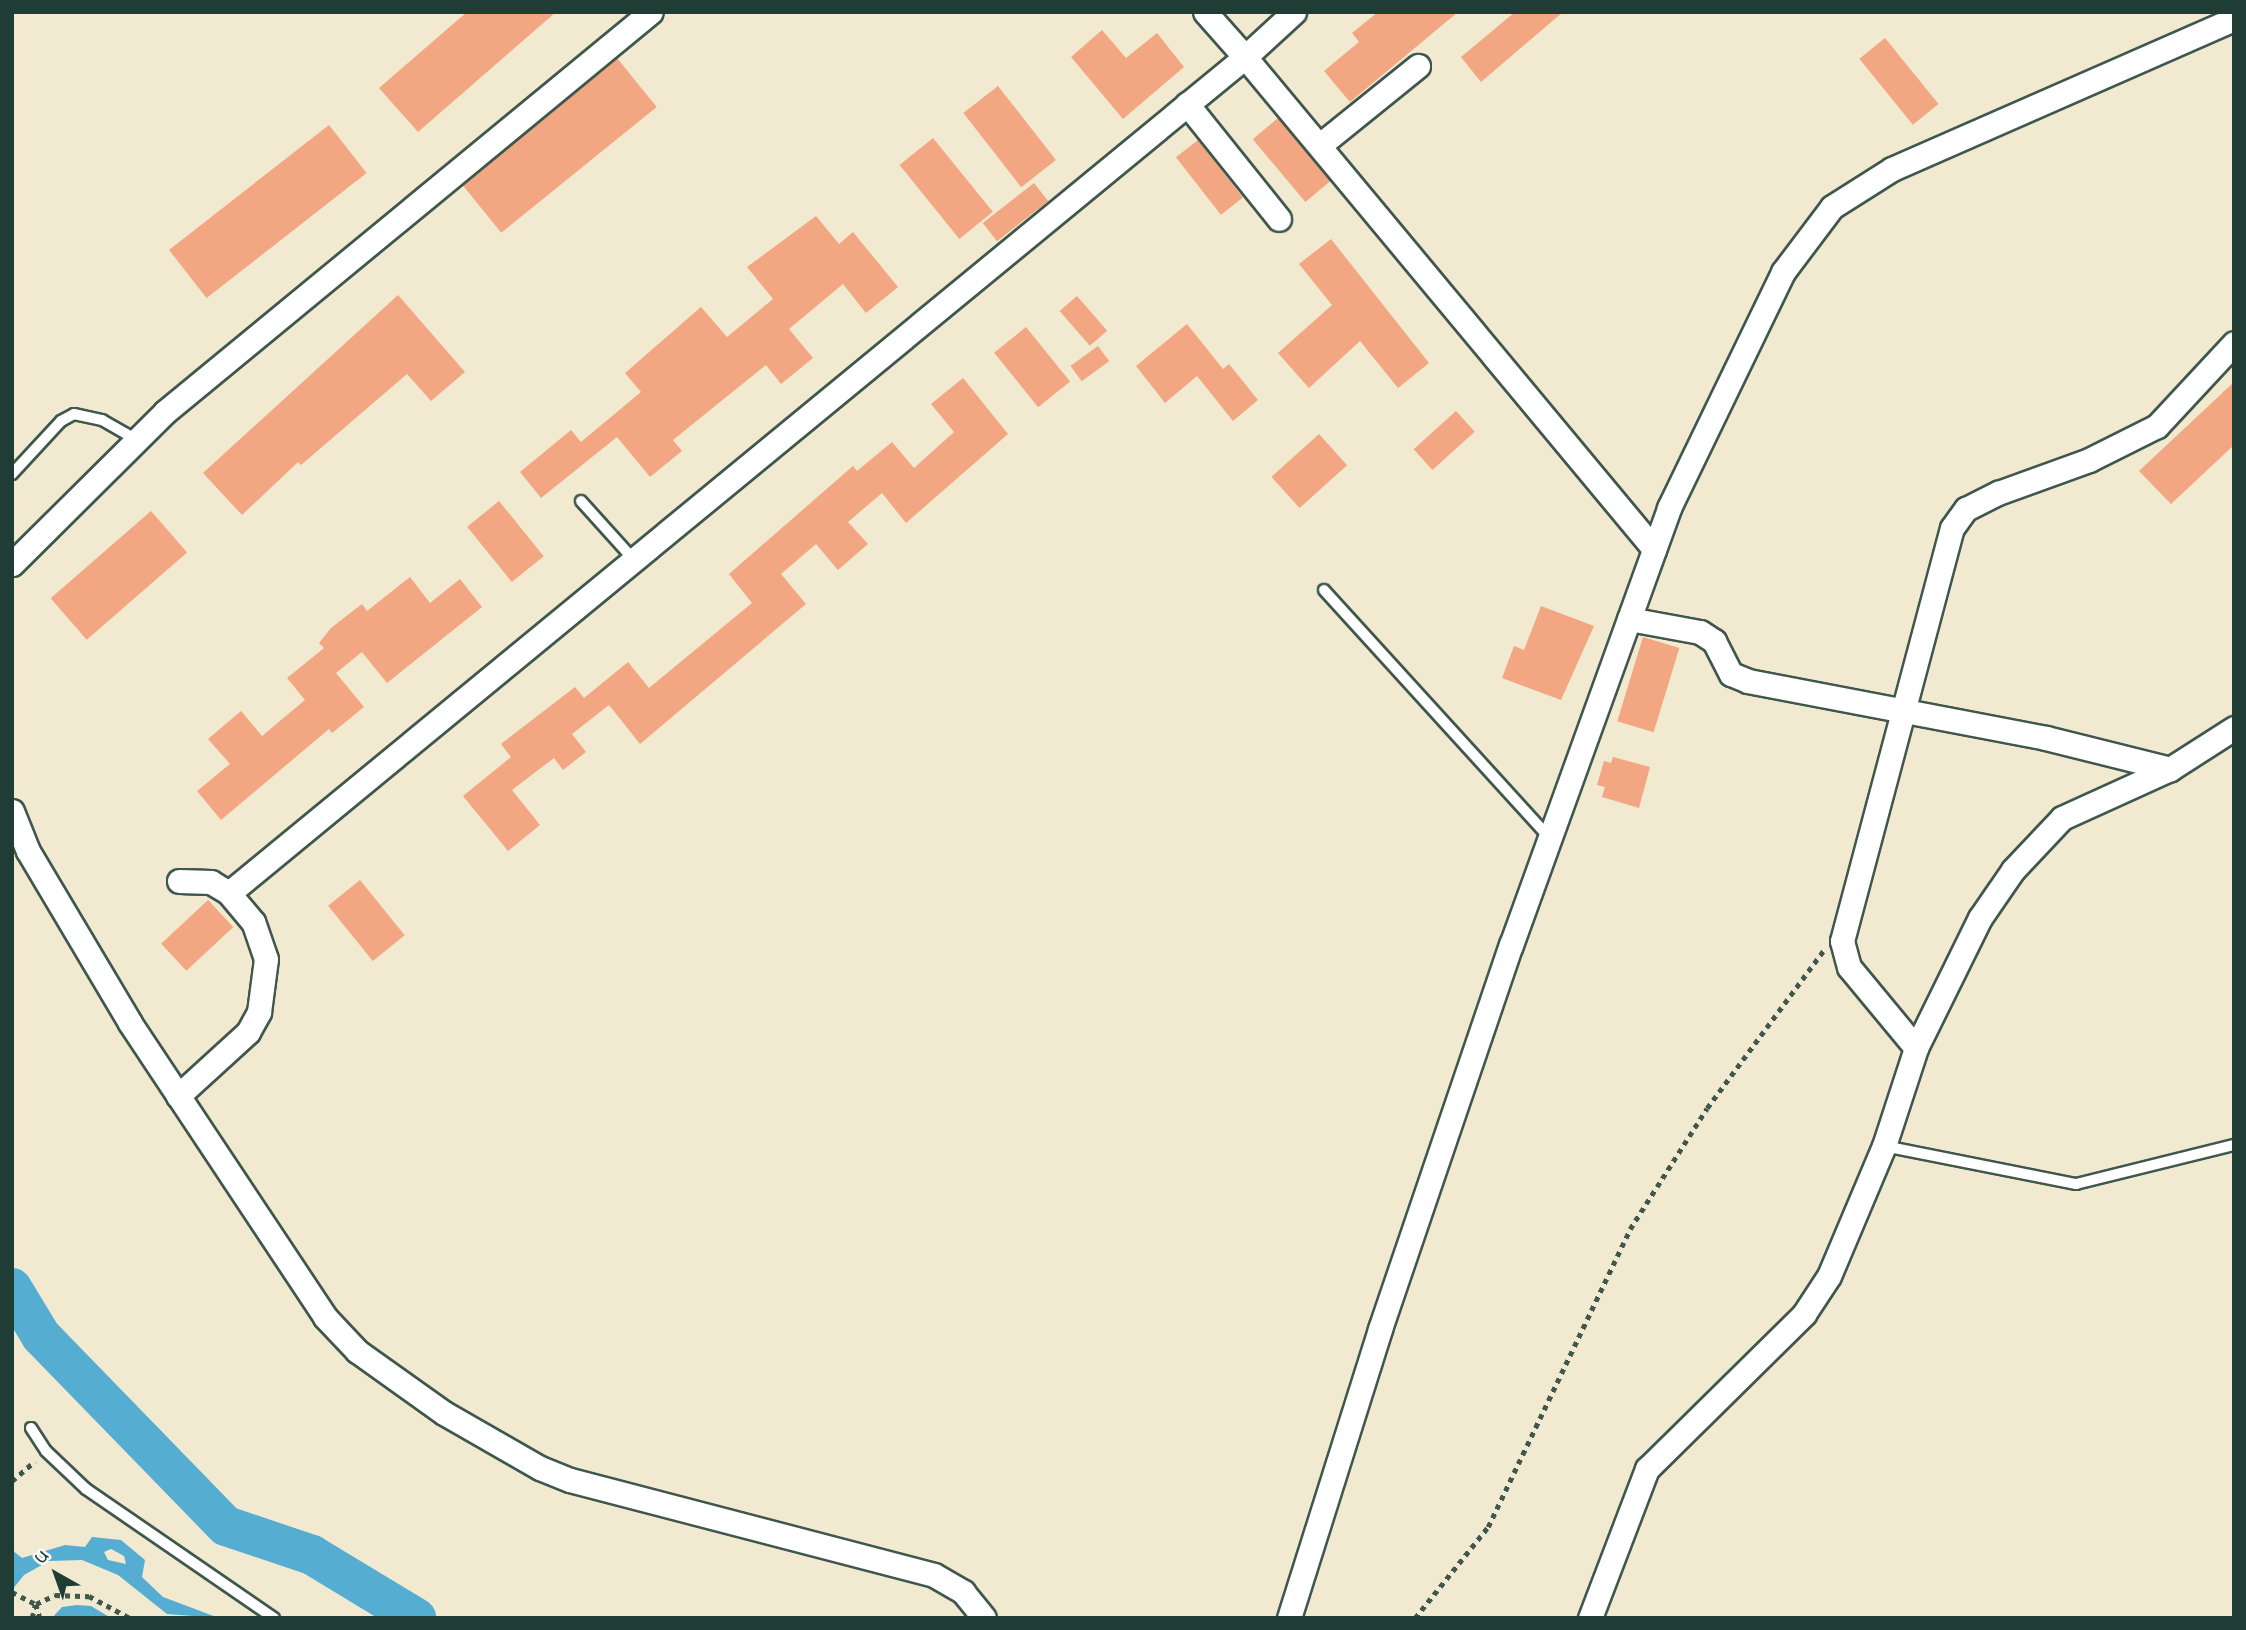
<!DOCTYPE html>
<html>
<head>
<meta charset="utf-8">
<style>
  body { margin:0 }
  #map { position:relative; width:2246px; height:1630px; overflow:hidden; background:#f2e9d1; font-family:"Indie Flower",sans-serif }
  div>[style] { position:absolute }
  .water>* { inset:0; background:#55aed2 }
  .river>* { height:40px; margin:-20px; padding:0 20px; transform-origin:20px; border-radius:20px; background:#55aed2 }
  .building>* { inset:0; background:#f2a681; transform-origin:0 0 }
  .path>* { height:4.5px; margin-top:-2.25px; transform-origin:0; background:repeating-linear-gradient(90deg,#3f574c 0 5px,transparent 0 10px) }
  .roads { filter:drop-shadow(2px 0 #3f574c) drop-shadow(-2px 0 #3f574c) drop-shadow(0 2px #3f574c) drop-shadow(0 -2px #3f574c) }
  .lane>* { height:10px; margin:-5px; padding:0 5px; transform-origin:5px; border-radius:5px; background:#fff }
  .street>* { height:23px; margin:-11.5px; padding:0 11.5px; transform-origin:11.5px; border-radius:11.5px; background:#fff }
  span { translate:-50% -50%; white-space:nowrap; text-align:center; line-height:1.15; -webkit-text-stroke:6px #fdfcf7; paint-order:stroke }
  .frame { position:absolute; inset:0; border:14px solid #1f3d34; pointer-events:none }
  .north { position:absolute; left:21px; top:1539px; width:70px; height:70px; -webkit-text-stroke:5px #fdfcf7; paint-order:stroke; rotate:320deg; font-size:19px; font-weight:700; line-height:28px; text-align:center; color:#1f3d34 }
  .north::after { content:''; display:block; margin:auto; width:24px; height:32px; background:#1f3d34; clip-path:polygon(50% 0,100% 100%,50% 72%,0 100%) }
</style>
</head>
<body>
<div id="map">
  <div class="water">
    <div style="clip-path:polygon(evenodd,92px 1537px,121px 1540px,145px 1560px,142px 1577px,163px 1597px,219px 1618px,167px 1614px,118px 1575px,82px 1560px,49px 1561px,24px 1575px,12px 1590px,12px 1550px,22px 1558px,65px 1545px,85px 1547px,92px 1537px,111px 1549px,124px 1556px,126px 1564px,108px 1560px,104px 1552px,111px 1549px)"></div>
    <div style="clip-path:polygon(77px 1605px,91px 1606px,111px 1618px,52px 1618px,62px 1607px)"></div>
  </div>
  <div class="river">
    <div style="left:12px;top:1288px;width:56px;rotate:58.9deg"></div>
    <div style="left:41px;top:1336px;width:265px;rotate:45.8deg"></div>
    <div style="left:226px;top:1526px;width:91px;rotate:18.6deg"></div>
    <div style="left:312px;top:1555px;width:122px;rotate:31.2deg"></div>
  </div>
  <div class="building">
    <div style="clip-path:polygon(467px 12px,556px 12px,418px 132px,379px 88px)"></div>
    <div style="clip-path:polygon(1378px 12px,1458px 12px,1350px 102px,1324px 71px,1359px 42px,1352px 33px)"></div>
    <div style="clip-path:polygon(1515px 12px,1563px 12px,1481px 82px,1461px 57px)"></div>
    <div style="clip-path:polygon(1102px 30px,1126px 58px,1157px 33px,1184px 67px,1123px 119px,1071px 57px)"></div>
    <div style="left:1885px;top:38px;width:85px;height:33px;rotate:51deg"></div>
    <div style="left:617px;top:58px;width:63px;height:200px;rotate:51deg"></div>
    <div style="left:998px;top:86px;width:94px;height:44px;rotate:52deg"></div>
    <div style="left:1278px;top:118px;width:82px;height:33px;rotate:50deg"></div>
    <div style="left:329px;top:125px;width:61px;height:203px;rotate:52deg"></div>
    <div style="left:933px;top:138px;width:95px;height:43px;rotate:51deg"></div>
    <div style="left:1198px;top:140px;width:73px;height:28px;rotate:52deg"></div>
    <div style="left:1034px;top:183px;width:23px;height:65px;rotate:52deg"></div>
    <div style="clip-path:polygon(816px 216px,839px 244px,853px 232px,898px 287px,866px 313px,843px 284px,789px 329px,813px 358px,781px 384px,766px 365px,673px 440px,682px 451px,650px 477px,617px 437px,541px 498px,520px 472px,571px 430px,581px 442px,641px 392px,625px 373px,701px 307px,727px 337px,773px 299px,747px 267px)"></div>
    <div style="clip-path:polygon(1331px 239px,1429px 363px,1398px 388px,1360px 341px,1309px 388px,1278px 353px,1332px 305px,1299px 264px)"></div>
    <div style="clip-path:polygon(398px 295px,465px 372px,431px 401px,407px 374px,301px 465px,298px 462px,242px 515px,203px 473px)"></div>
    <div style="left:1077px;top:296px;width:46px;height:23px;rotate:49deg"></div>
    <div style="clip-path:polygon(1187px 324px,1223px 369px,1229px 364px,1258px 400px,1233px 421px,1197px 376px,1165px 403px,1136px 366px)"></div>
    <div style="left:1026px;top:327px;width:70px;height:41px;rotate:51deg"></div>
    <div style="left:1098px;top:346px;width:19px;height:34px;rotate:54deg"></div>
    <div style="clip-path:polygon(963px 378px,1008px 434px,906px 523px,882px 493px,848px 522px,868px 544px,838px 570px,816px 544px,781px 574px,806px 604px,640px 744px,609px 705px,572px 734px,586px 752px,563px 770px,554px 758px,512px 790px,540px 825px,508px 851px,463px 796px,511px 757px,501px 744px,575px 687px,584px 698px,628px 662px,649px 688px,752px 603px,729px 574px,853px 466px,857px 471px,892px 442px,914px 468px,954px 432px,931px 404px)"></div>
    <div style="clip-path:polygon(2234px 382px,2234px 445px,2171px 504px,2139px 471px)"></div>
    <div style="left:1456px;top:411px;width:28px;height:57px;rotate:48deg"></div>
    <div style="left:1319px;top:434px;width:42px;height:64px;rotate:48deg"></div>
    <div style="left:499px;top:501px;width:71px;height:41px;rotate:51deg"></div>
    <div style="left:151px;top:511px;width:55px;height:133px;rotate:49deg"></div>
    <div style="clip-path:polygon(410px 577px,430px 603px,460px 579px,482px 607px,387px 683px,362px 652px,336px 673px,364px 707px,332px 733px,329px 729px,221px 820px,197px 791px,230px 764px,208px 739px,241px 711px,262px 736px,305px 700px,287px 678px,324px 648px,319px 643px,331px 628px,362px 604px,367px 611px)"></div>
    <div style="clip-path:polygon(1541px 606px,1594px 626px,1561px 700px,1502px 678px,1514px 646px,1524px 650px)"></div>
    <div style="left:1643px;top:637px;width:38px;height:88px;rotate:17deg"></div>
    <div style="clip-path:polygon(1613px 757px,1650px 767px,1639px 808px,1602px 797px,1605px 787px,1597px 785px,1604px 761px,1611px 763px)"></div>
    <div style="left:360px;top:880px;width:71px;height:41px;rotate:51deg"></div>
    <div style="left:208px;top:900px;width:37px;height:64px;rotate:47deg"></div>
  </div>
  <div class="path">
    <div style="left:12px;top:1481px;width:30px;rotate:-41deg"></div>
    <div style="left:12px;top:1592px;width:27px;rotate:27deg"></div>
    <div style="left:36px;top:1604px;width:21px;rotate:-25deg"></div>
    <div style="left:55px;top:1595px;width:34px;rotate:2deg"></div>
    <div style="left:89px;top:1596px;width:47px;rotate:28.2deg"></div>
    <div style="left:36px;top:1604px;width:15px;rotate:74deg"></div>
    <div style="left:32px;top:1618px;width:13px;rotate:-77deg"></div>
    <div style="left:1415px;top:1618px;width:117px;rotate:-51.3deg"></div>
    <div style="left:1488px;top:1527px;width:330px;rotate:-64.5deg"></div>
    <div style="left:1630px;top:1229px;width:143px;rotate:-57.5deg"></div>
    <div style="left:1707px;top:1108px;width:197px;rotate:-53.5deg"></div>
  </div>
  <div class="roads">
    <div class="lane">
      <div style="left:12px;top:474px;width:72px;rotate:-47.2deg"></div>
      <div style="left:61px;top:421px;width:15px;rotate:-28deg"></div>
      <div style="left:74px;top:414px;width:29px;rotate:12deg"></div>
      <div style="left:102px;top:420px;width:40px;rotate:29.7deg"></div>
      <div style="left:581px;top:501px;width:81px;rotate:48deg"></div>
      <div style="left:1324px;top:590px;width:336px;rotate:47.7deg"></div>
      <div style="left:1884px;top:1146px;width:196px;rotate:11.2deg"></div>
      <div style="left:2076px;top:1184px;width:163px;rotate:-13.9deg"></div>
      <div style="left:31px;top:1428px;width:27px;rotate:57deg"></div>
      <div style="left:46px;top:1451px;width:55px;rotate:43.5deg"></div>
      <div style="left:86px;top:1489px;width:228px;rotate:34.5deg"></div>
    </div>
    <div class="street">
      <div style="left:1294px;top:12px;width:67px;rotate:137.4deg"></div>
      <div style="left:1245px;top:57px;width:640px;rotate:50.26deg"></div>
      <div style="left:1187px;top:104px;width:147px;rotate:51.3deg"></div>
      <div style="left:1320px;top:145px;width:126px;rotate:-38.9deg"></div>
      <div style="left:12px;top:564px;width:216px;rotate:-44.8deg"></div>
      <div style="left:165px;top:412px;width:629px;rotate:-39.46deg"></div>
      <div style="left:1629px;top:619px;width:72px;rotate:10.4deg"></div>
      <div style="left:1700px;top:632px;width:17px;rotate:33deg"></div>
      <div style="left:1714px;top:641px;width:37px;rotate:63deg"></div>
      <div style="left:1731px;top:674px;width:18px;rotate:22deg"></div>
      <div style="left:1748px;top:681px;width:303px;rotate:10.8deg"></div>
      <div style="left:2046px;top:738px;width:128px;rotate:14deg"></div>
      <div style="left:12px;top:811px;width:43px;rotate:68.2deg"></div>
      <div style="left:28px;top:851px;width:200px;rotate:59.3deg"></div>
      <div style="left:130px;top:1023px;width:353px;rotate:56.4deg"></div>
      <div style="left:325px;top:1317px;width:47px;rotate:46.7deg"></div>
      <div style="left:357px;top:1351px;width:107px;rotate:35.5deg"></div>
      <div style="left:444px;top:1413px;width:111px;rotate:29.8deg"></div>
      <div style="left:540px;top:1468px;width:32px;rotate:22deg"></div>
      <div style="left:570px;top:1480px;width:376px;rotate:14.6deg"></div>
      <div style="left:934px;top:1575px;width:34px;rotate:30deg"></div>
      <div style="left:963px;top:1592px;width:33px;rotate:51deg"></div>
      <div style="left:229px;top:893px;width:1316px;rotate:-39.45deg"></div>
      <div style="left:1245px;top:57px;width:60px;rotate:-131.6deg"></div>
      <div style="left:1916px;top:1048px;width:105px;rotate:-129.6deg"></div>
      <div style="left:1849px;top:967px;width:27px;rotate:-105deg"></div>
      <div style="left:1842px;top:941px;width:427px;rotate:-75.1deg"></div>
      <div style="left:1952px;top:528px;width:24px;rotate:-54deg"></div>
      <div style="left:1966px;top:509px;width:36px;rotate:-27deg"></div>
      <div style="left:1998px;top:493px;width:97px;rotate:-19.9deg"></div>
      <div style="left:2089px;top:460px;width:76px;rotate:-26.6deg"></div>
      <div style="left:2157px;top:426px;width:113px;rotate:-47.1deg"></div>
      <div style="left:178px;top:1096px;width:95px;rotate:-42.4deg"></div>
      <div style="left:248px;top:1032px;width:23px;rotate:-61deg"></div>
      <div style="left:259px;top:1012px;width:53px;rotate:-82.5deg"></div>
      <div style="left:266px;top:959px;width:39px;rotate:-109deg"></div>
      <div style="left:253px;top:922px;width:38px;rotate:-130deg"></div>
      <div style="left:229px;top:893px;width:21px;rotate:-149deg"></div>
      <div style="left:211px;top:882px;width:32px;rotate:-178deg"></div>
      <div style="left:1289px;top:1618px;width:303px;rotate:-72.5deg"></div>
      <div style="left:1380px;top:1329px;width:406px;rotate:-71.2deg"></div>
      <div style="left:1511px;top:945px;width:465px;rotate:-70.1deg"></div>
      <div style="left:1669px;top:508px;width:262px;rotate:-64.2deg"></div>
      <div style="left:1783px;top:272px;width:81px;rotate:-53deg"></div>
      <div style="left:1832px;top:207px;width:71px;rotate:-32.3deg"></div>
      <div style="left:1892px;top:169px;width:373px;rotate:-23.7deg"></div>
      <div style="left:1590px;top:1618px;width:160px;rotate:-69.1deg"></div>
      <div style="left:1647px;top:1469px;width:221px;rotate:-44.6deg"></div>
      <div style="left:1804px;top:1314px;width:45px;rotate:-56.7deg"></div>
      <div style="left:1829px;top:1276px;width:141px;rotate:-67.1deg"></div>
      <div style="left:1884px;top:1146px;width:103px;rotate:-71.9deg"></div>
      <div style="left:1916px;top:1048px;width:145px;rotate:-63.8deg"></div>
      <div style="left:1980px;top:918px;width:58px;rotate:-55.5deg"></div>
      <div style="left:2013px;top:870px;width:71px;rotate:-46.7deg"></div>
      <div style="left:2062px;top:818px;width:119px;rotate:-24.4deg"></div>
      <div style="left:2170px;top:769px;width:76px;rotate:-32.6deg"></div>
    </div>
  </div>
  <div class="frame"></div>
  <div class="north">U</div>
</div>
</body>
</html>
